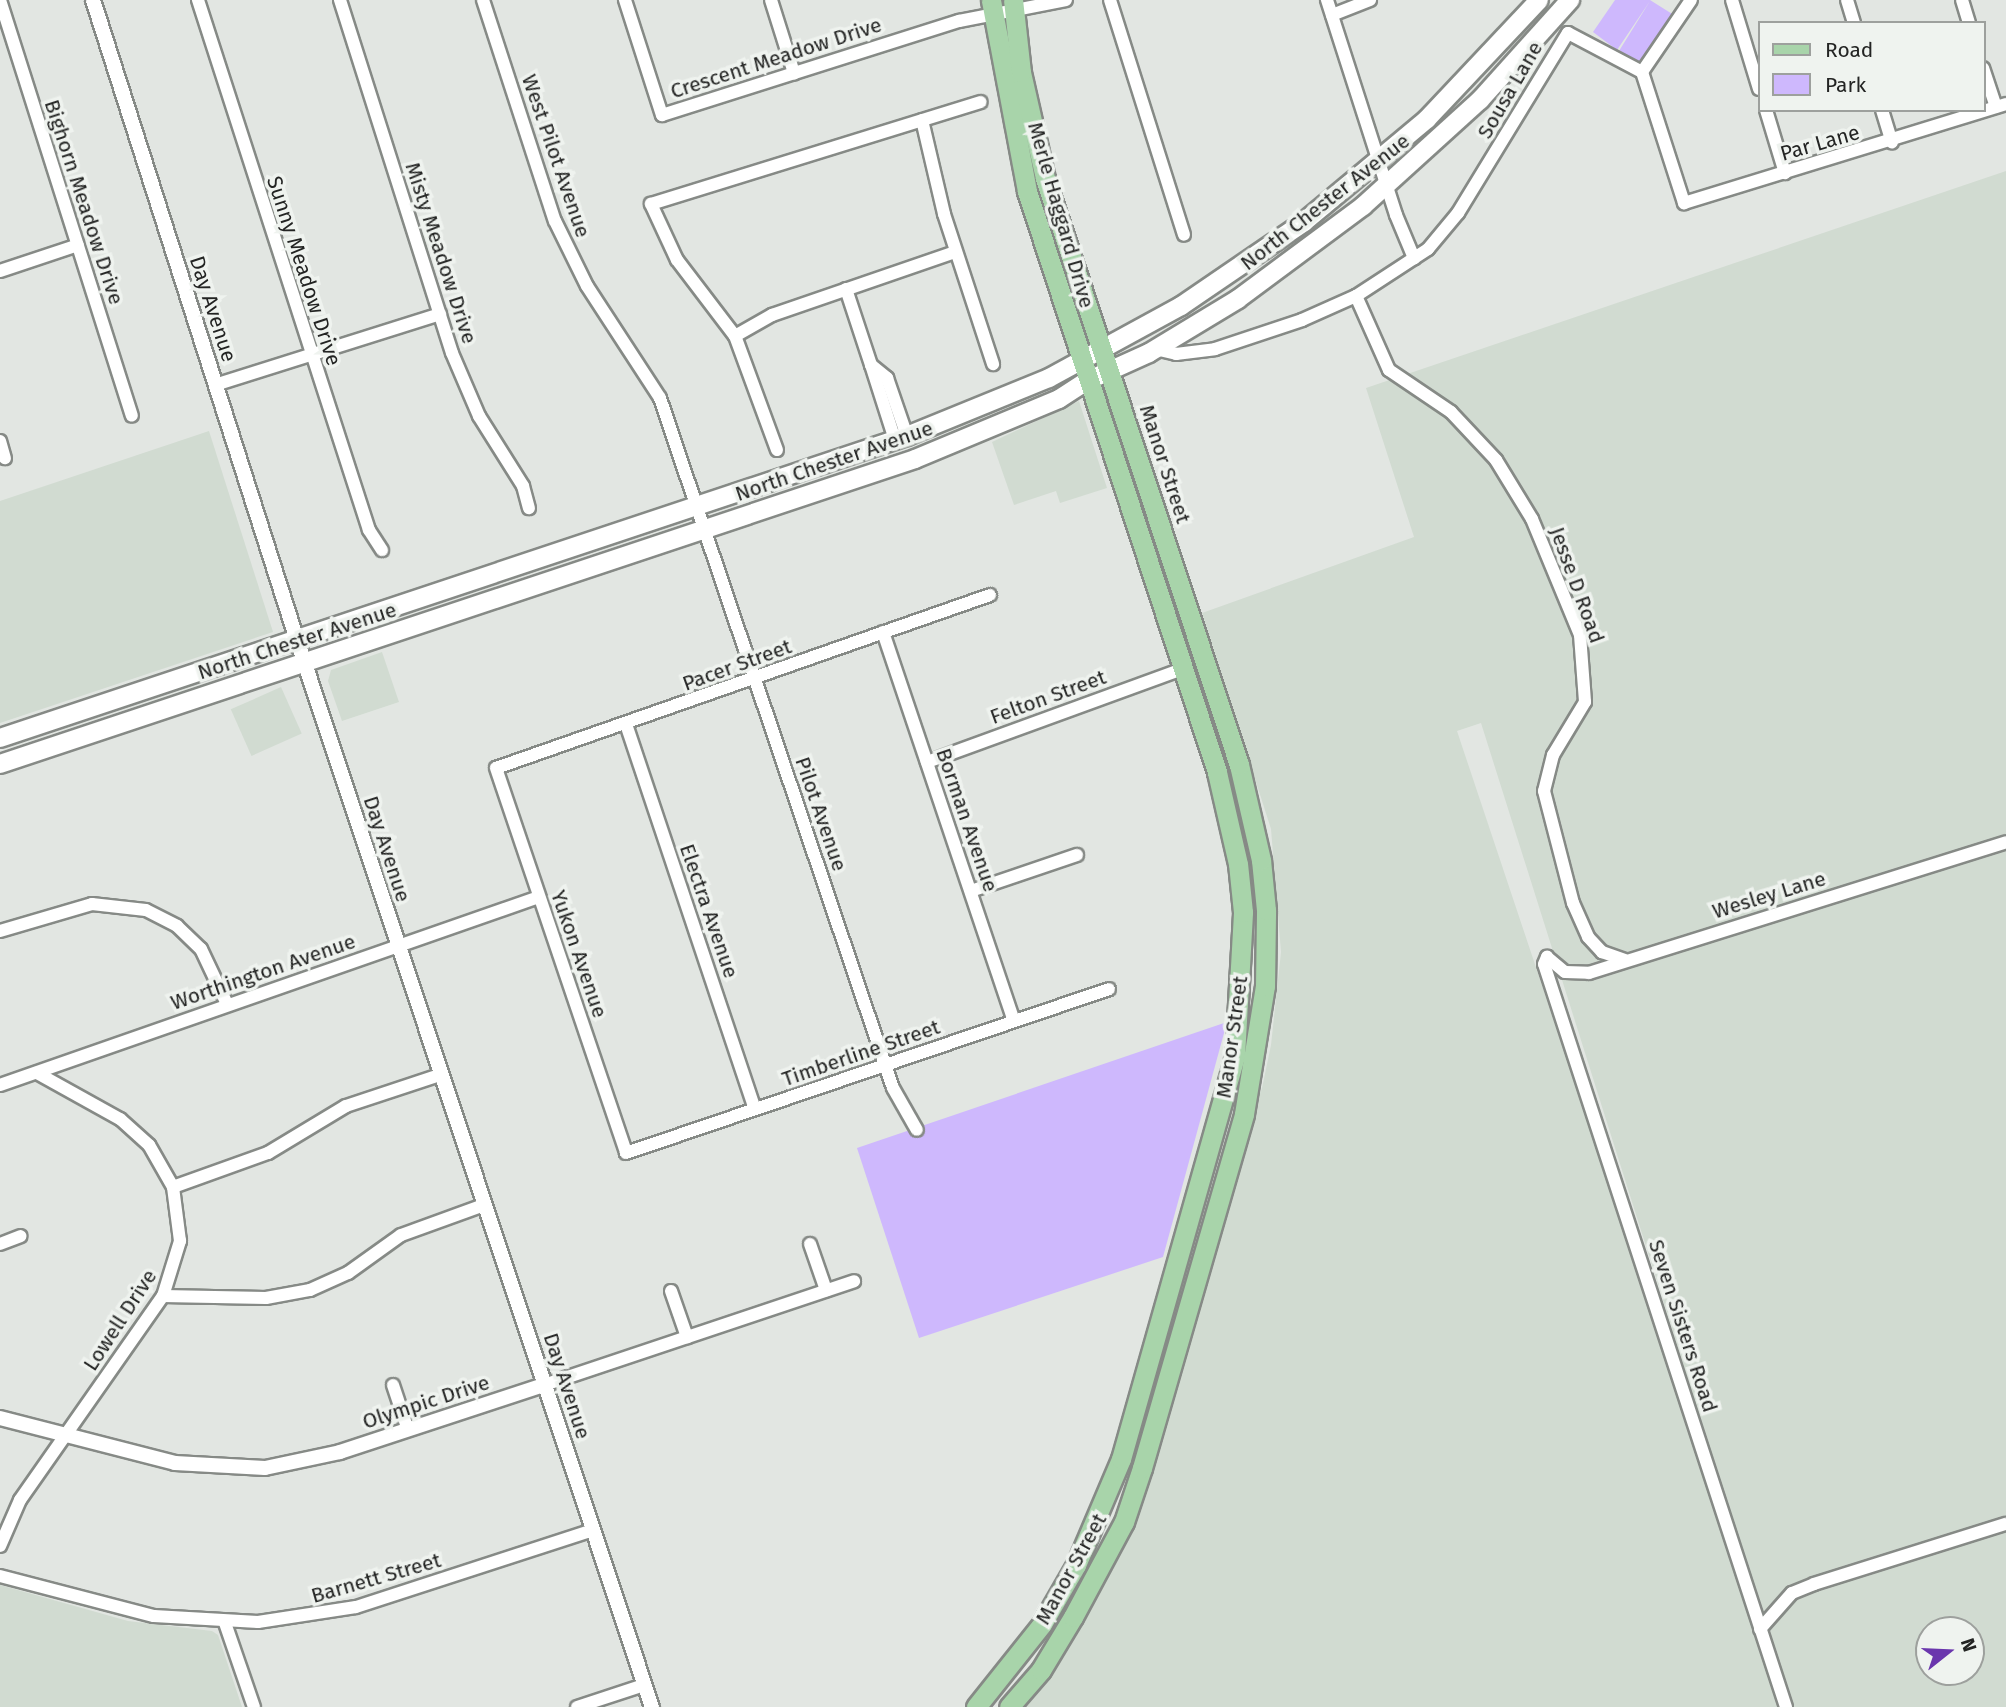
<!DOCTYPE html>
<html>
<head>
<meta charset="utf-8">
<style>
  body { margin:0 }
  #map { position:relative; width:2006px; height:1707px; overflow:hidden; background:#e2e6e2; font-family:"Fira Sans",sans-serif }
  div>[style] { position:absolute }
  .built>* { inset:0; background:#d1dbd1; transform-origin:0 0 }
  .green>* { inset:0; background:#ceb8fd }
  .roads { filter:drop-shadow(2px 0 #868a86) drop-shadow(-2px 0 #868a86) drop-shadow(0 2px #868a86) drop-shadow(0 -2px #868a86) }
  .minor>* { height:12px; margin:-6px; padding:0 6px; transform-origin:6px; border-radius:6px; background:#fff }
  .tertiary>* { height:14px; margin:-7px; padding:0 7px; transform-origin:7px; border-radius:7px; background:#fff }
  .secondary>* { height:18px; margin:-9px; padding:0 9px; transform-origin:9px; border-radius:9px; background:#fff }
  .primary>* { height:19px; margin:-9.5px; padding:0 9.5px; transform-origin:9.5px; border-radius:9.5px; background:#a8d4aa }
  span { translate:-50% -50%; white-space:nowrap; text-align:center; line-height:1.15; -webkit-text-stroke:7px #eff3ef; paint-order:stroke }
  .street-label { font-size:21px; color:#232423 }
  .legend { position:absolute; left:1758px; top:21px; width:228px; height:91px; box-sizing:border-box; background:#eff3ef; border:2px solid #9da09d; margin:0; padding:9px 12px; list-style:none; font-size:21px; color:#232423 }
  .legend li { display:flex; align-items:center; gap:14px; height:35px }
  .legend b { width:35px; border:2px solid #9da09d }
  .north { position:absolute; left:1915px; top:1616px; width:70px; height:70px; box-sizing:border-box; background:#eff3ef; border:2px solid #9da09d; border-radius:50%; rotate:72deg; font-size:19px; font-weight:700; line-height:28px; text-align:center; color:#232423 }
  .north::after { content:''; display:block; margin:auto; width:24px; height:32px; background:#6a36ad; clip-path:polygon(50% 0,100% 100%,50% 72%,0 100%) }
</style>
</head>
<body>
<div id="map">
  <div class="built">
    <div style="clip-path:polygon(evenodd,2006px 171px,2006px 1707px,1021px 1707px,1038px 1689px,1132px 1515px,1179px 1301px,1262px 1088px,1271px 1045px,1281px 952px,1271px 829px,1202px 613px,1414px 537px,1366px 388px,2006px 171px,1481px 723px,1738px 1538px,1728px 1542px,1457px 731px,1481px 723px,2006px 171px,1929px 1630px,1971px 1630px,1971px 1672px,1929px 1672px,1929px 1630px)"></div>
    <div style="clip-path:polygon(1079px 401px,1107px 488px,1060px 503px,1056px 491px,1014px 505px,992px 442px)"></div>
    <div style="clip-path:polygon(209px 431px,273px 632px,0 723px,0 501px)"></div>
    <div style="clip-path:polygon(382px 652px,399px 702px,342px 721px,328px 681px,331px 670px)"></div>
    <div style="left:281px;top:687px;width:51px;height:55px;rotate:66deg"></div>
    <div style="clip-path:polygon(0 1585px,128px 1621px,212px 1631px,218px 1635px,242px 1707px,0 1707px)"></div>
  </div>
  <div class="green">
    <div style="clip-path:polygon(1615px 0,1650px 0,1677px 17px,1641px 68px,1619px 51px,1650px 1px,1617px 50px,1593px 32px)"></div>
    <div style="clip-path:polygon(1227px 1022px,1163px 1257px,919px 1338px,857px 1148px)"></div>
  </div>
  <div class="roads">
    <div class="minor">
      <div style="left:0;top:0;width:436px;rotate:72.4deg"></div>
      <div style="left:198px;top:0;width:557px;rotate:72.12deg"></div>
      <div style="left:369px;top:530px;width:24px;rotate:57deg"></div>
      <div style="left:340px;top:0;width:370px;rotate:72.4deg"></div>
      <div style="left:452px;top:353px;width:69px;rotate:66.8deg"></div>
      <div style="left:479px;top:416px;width:83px;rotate:57.8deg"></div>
      <div style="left:523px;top:486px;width:23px;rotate:75deg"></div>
      <div style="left:483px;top:0;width:232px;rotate:72deg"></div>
      <div style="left:555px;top:221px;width:72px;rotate:63.8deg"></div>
      <div style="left:587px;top:286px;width:134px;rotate:56.9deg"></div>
      <div style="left:660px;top:398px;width:728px;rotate:71.34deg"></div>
      <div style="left:893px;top:1088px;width:48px;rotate:60.3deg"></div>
      <div style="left:625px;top:0;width:121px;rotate:72.2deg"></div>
      <div style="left:662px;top:115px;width:312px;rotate:-17.6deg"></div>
      <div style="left:959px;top:21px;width:109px;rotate:-11.1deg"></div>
      <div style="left:771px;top:0;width:77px;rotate:72.5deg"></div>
      <div style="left:1110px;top:0;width:246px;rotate:72.5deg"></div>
      <div style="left:1327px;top:0;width:226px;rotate:72.2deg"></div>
      <div style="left:1396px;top:215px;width:47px;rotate:67.3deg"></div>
      <div style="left:1732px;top:0;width:93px;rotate:73.1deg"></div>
      <div style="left:1847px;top:0;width:24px;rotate:73deg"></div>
      <div style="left:1962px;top:0;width:24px;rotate:73deg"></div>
      <div style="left:1332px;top:15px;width:41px;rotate:-21.5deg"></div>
      <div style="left:1983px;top:68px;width:41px;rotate:71.6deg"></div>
      <div style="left:1642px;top:72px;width:87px;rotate:-55.8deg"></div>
      <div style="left:1766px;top:110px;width:66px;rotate:73.2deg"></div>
      <div style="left:1882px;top:110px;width:34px;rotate:73deg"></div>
      <div style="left:922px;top:120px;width:97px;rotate:76.8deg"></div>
      <div style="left:944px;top:214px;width:158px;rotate:71.9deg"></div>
      <div style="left:0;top:271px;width:82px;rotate:-18.4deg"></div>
      <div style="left:846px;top:289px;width:80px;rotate:71.8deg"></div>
      <div style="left:1356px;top:296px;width:81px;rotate:66deg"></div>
      <div style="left:1389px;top:370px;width:75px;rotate:34.1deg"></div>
      <div style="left:1451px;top:412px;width:66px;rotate:46.8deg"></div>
      <div style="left:1496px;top:460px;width:69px;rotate:58.6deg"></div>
      <div style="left:1532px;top:519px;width:126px;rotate:67.5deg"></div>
      <div style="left:1580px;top:635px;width:67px;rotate:85.7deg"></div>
      <div style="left:1585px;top:702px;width:62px;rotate:121.1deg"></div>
      <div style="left:1553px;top:755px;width:37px;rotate:104deg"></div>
      <div style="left:1544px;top:791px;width:116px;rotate:75.5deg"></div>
      <div style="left:1573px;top:903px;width:37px;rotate:66deg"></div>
      <div style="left:1588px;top:937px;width:21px;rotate:47deg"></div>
      <div style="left:1602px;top:952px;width:24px;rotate:19deg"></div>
      <div style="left:735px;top:336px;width:43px;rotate:-29.6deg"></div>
      <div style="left:772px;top:315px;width:194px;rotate:-19deg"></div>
      <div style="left:1155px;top:349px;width:22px;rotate:13deg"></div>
      <div style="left:1176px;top:354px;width:39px;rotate:-7deg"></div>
      <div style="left:1215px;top:349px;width:92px;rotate:-18.4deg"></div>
      <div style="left:1302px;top:320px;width:59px;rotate:-24deg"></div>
      <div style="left:1356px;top:296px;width:86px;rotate:-33.1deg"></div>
      <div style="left:1428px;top:249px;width:47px;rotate:-50.2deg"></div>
      <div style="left:1458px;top:213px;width:211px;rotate:-58.6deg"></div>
      <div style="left:1568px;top:33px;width:84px;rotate:27.8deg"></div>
      <div style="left:1642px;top:72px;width:138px;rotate:72.2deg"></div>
      <div style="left:1684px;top:203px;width:337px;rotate:-17.1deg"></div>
      <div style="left:215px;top:385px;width:236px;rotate:-17.5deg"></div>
      <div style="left:895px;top:440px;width:79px;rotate:-107.7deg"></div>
      <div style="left:871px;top:365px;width:21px;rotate:39deg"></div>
      <div style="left:887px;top:378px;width:61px;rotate:71deg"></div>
      <div style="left:0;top:441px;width:18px;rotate:74deg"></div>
      <div style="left:777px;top:450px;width:121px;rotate:-110.2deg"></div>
      <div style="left:735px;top:336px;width:96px;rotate:-127.3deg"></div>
      <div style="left:677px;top:260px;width:62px;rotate:-114.9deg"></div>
      <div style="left:651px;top:204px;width:345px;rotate:-17.2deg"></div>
      <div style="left:990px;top:595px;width:523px;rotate:160.7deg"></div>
      <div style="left:496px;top:768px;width:406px;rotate:71.3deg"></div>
      <div style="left:626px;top:1153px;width:510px;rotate:-18.75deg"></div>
      <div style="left:883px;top:632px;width:410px;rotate:71.4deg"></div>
      <div style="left:626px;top:724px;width:406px;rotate:71.5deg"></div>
      <div style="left:927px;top:762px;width:272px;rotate:-20deg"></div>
      <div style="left:971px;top:891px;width:112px;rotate:-18.8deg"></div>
      <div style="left:0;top:931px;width:96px;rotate:-16.4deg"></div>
      <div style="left:92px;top:904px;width:54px;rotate:6.3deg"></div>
      <div style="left:146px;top:910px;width:35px;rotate:27deg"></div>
      <div style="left:177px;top:926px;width:33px;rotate:44deg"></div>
      <div style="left:201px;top:949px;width:61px;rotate:64.7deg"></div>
      <div style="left:0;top:1085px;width:571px;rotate:-19.23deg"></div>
      <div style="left:173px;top:1187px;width:101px;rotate:-19.7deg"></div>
      <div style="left:268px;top:1153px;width:91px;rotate:-31.1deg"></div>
      <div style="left:346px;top:1106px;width:99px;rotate:-18.3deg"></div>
      <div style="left:0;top:1244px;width:22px;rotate:-21deg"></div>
      <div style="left:810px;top:1244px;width:49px;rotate:70.8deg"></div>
      <div style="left:671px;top:1291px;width:49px;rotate:70.8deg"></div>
      <div style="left:163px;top:1296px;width:103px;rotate:1.1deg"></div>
      <div style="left:266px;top:1298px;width:45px;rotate:-10.3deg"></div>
      <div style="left:310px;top:1290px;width:42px;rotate:-24.1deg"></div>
      <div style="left:348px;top:1273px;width:65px;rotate:-35.6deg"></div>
      <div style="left:401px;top:1235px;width:88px;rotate:-19.9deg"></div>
      <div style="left:393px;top:1385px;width:47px;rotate:71.6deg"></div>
      <div style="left:544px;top:1385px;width:327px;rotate:-18.5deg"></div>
      <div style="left:0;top:1546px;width:50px;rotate:-66.5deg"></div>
      <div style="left:20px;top:1500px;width:249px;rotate:-55deg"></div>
      <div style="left:163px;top:1296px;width:58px;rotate:-72.8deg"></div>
      <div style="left:180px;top:1241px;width:54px;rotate:-97.4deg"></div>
      <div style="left:173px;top:1187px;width:48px;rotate:-119.7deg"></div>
      <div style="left:149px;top:1145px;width:39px;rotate:-138deg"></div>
      <div style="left:120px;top:1119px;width:95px;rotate:-151deg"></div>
      <div style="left:0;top:1576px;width:159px;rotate:14.6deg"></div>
      <div style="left:154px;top:1616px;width:104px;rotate:3.3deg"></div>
      <div style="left:258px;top:1622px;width:99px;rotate:-8.7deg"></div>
      <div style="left:356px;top:1607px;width:249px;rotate:-18deg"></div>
      <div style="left:225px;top:1623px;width:89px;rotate:71deg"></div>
      <div style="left:1760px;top:1629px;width:48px;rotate:-48.4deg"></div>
      <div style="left:1792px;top:1593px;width:24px;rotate:-22deg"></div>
      <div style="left:1814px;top:1584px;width:201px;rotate:-17.4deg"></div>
      <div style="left:577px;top:1707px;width:71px;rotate:-18.2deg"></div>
      <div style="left:1786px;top:1707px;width:781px;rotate:-108.04deg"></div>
      <div style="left:1544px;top:964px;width:8px;rotate:-67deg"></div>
      <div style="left:1547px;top:957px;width:23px;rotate:40deg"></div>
      <div style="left:1565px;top:972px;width:24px;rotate:2deg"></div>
      <div style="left:1589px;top:973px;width:437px;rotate:-17.4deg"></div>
    </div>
    <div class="tertiary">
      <div style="left:93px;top:0;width:672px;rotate:72.32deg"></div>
      <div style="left:297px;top:640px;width:1125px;rotate:71.6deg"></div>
      <div style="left:0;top:1418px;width:181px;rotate:14.4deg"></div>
      <div style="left:175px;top:1463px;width:90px;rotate:3.2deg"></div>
      <div style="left:265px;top:1468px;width:77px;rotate:-12deg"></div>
      <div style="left:340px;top:1452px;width:215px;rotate:-18.2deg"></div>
    </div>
    <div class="secondary">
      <div style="left:0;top:738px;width:956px;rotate:-18.42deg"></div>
      <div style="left:907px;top:436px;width:153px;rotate:-22.2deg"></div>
      <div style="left:1049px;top:378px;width:150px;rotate:-28.6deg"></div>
      <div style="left:1181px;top:306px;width:149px;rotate:-34.3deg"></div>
      <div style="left:1304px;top:222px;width:160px;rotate:-39.9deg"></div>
      <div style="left:1427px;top:119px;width:163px;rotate:-46.7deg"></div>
      <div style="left:0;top:764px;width:964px;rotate:-18.43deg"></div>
      <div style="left:915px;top:459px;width:156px;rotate:-22.6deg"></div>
      <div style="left:1059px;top:399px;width:33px;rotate:-33deg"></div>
      <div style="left:1087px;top:381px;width:68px;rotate:-24.3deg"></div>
      <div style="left:1149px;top:353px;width:104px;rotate:-31.2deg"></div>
      <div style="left:1238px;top:299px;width:156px;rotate:-36.6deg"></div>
      <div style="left:1363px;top:206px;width:158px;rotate:-42.2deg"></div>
      <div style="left:1480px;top:100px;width:135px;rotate:-48deg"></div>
    </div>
    <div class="primary">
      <div style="left:976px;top:1707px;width:106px;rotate:-51.5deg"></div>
      <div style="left:1042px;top:1624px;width:68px;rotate:-60deg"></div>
      <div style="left:1076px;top:1565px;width:115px;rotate:-67deg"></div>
      <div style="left:1121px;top:1459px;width:419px;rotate:-74.2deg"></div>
      <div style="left:1235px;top:1056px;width:144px;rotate:-86.8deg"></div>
      <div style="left:1243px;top:912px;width:48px;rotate:-95.9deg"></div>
      <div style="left:1238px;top:864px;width:94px;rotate:-102.9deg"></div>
      <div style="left:1217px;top:772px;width:611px;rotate:-108.11deg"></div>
      <div style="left:1027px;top:191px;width:194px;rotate:-100.7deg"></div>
      <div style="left:1009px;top:1707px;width:49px;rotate:-49.1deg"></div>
      <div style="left:1041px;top:1670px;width:62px;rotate:-58.9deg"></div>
      <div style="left:1073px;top:1617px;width:108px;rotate:-61.8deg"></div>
      <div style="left:1124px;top:1522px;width:57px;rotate:-71.6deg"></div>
      <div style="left:1142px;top:1468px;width:368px;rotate:-73.9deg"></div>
      <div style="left:1244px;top:1114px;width:130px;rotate:-80.7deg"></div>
      <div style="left:1265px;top:986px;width:76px;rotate:-89.2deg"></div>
      <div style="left:1266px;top:910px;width:50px;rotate:-95.7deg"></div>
      <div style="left:1261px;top:860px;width:98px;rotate:-103deg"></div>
      <div style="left:1239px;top:765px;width:618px;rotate:-108.29deg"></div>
      <div style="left:1045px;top:178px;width:109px;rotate:-102.8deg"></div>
      <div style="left:1021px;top:72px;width:72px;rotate:-96.3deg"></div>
    </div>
  </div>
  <div class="street-label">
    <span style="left:776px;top:58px;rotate:-18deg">Crescent Meadow Drive</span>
    <span style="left:1510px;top:90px;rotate:-60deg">Sousa Lane</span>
    <span style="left:1820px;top:143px;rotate:-16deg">Par Lane</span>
    <span style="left:556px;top:156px;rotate:71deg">West Pilot Avenue</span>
    <span style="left:84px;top:202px;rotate:72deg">Bighorn Meadow Drive</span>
    <span style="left:1325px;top:202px;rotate:-38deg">North Chester Avenue</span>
    <span style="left:1061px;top:215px;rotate:74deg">Merle Haggard Drive</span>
    <span style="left:441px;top:253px;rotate:72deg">Misty Meadow Drive</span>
    <span style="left:304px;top:271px;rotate:72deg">Sunny Meadow Drive</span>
    <span style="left:213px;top:309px;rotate:72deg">Day Avenue</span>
    <span style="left:834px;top:461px;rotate:-19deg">North Chester Avenue</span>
    <span style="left:1165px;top:464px;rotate:72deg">Manor Street</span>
    <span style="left:1577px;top:585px;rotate:70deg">Jesse D Road</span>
    <span style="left:297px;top:641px;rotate:-18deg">North Chester Avenue</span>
    <span style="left:737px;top:665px;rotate:-20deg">Pacer Street</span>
    <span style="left:1048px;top:697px;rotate:-20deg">Felton Street</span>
    <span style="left:821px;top:814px;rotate:71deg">Pilot Avenue</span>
    <span style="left:967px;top:820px;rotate:71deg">Borman Avenue</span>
    <span style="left:387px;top:849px;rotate:72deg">Day Avenue</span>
    <span style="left:1769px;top:895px;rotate:-17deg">Wesley Lane</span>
    <span style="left:709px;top:911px;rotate:71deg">Electra Avenue</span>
    <span style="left:579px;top:954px;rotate:71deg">Yukon Avenue</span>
    <span style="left:263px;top:972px;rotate:-19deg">Worthington Avenue</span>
    <span style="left:1232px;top:1037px;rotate:-82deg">Manor Street</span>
    <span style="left:861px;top:1053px;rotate:-19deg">Timberline Street</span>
    <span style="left:120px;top:1320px;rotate:-57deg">Lowell Drive</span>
    <span style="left:1683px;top:1326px;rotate:72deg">Seven Sisters Road</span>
    <span style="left:567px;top:1386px;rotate:72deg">Day Avenue</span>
    <span style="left:426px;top:1402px;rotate:-18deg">Olympic Drive</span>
    <span style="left:1071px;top:1569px;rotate:-61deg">Manor Street</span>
    <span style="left:376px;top:1578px;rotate:-16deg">Barnett Street</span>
  </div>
  <ul class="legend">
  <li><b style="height:9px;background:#a8d4aa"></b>Road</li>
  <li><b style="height:19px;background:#ceb8fd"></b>Park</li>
  </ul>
  <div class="north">N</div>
</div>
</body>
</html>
